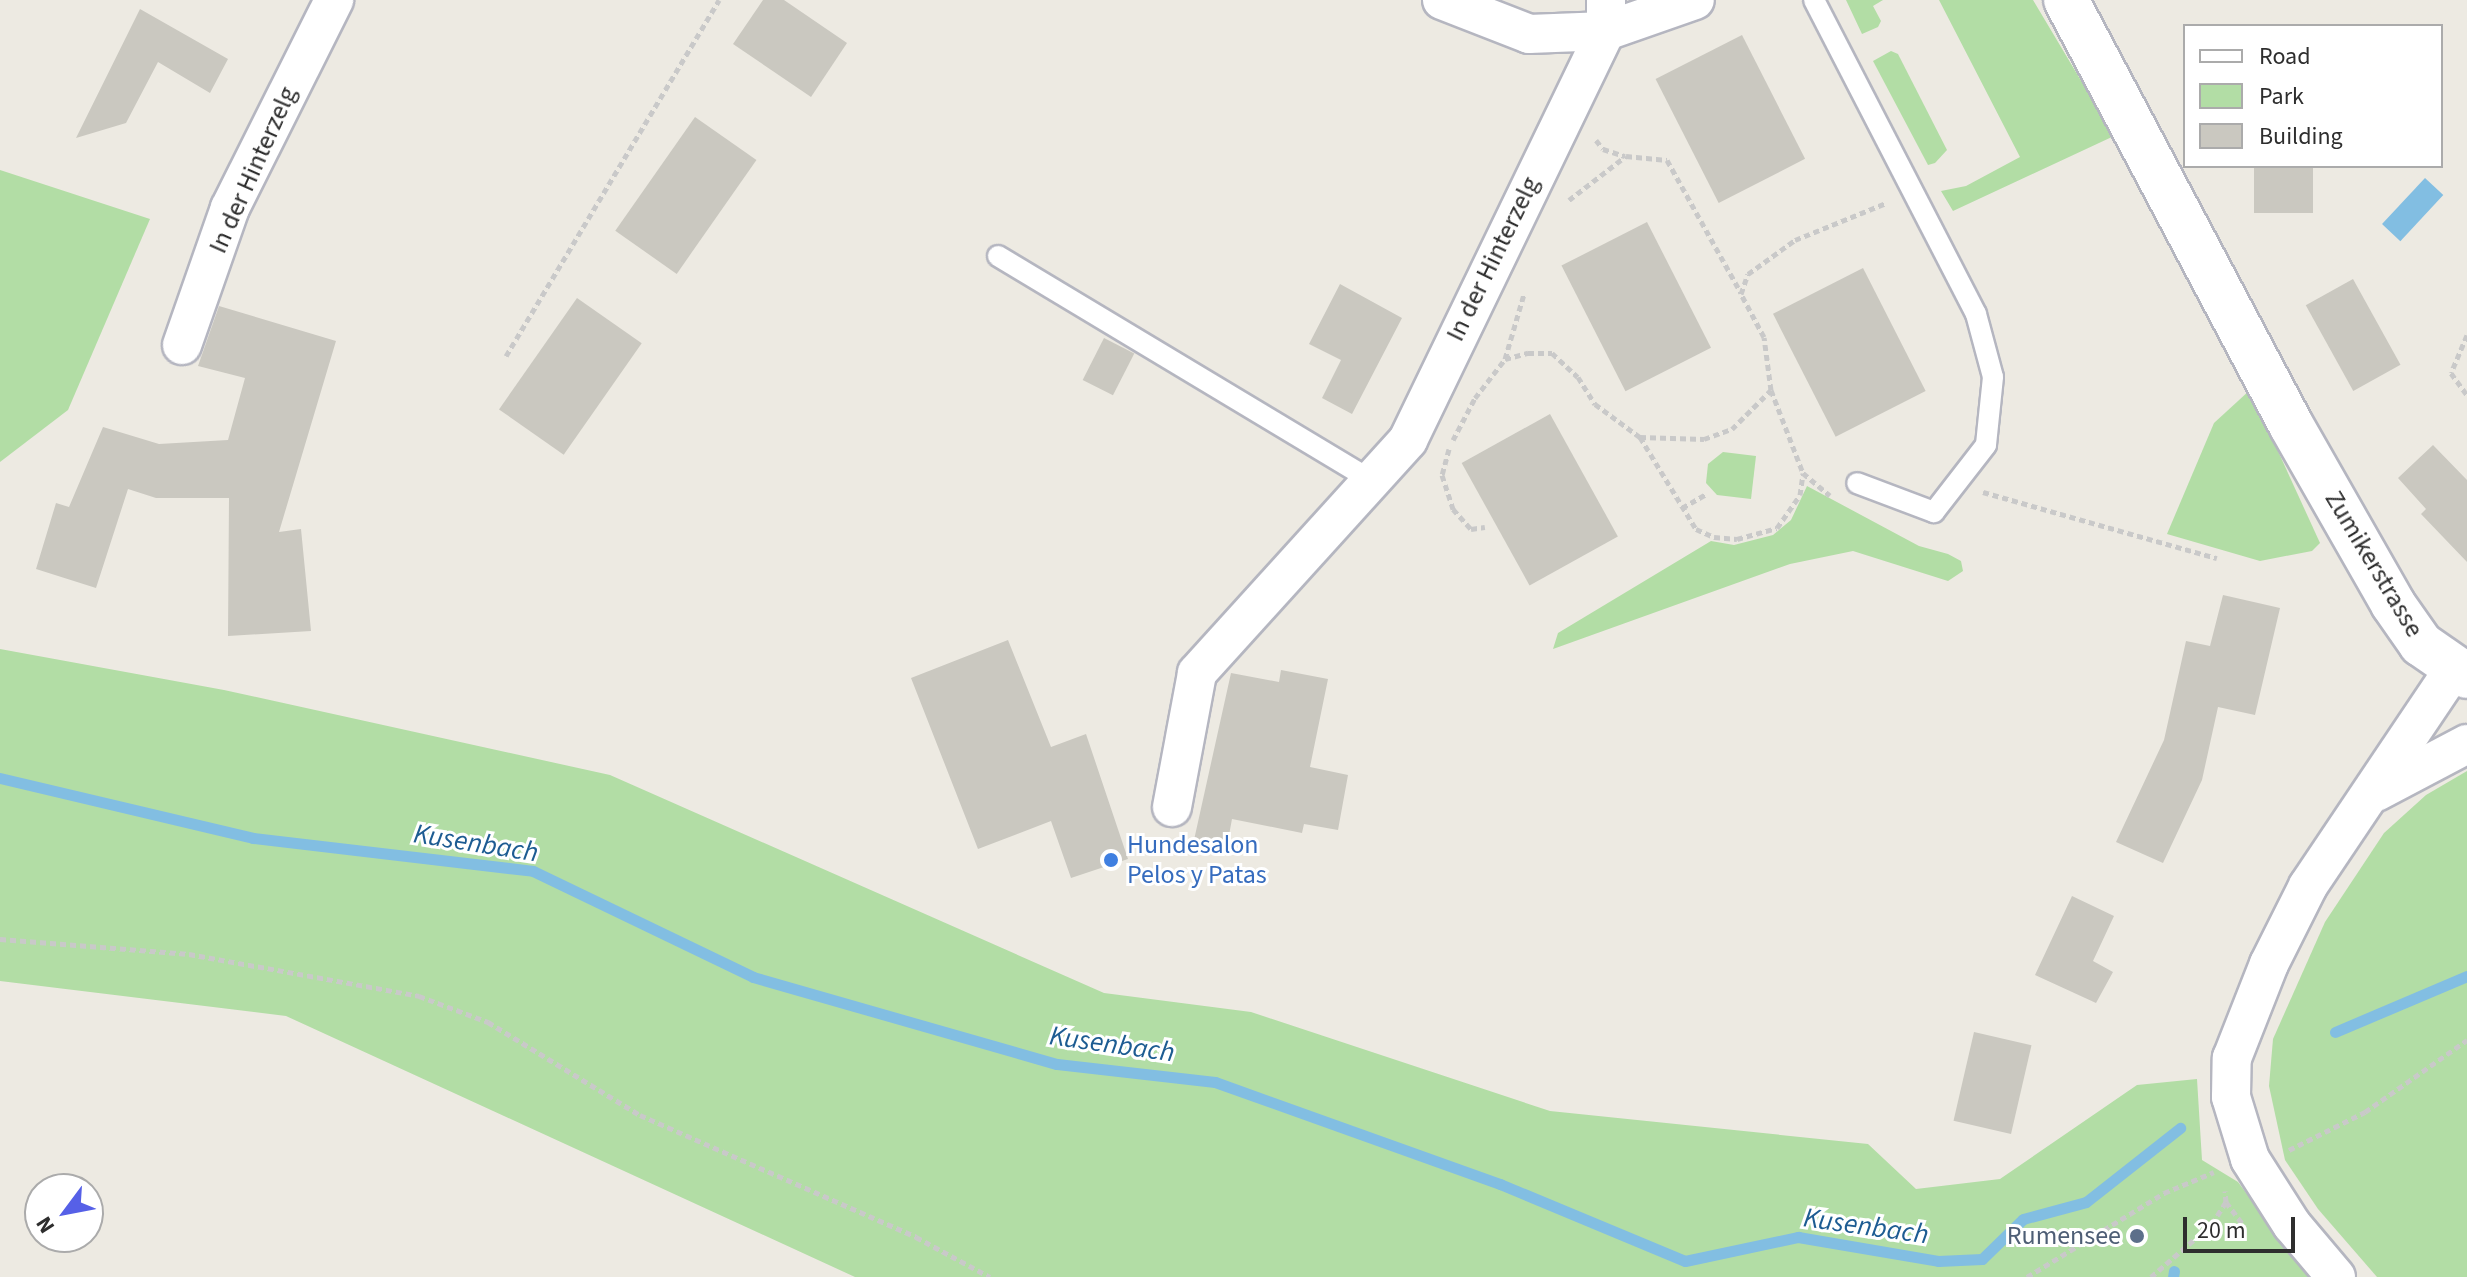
<!DOCTYPE html>
<html>
<head>
<meta charset="utf-8">
<style>
  body { margin:0 }
  #map { position:relative; width:2467px; height:1277px; overflow:hidden; background:#edeae2; font-family:"Source Sans 3",sans-serif }
  div>[style] { position:absolute }
  .green>* { inset:0; background:#b2dda5 }
  .water>* { inset:0; background:#82bee2; transform-origin:0 0 }
  .stream>* { height:11px; margin:-5.5px; padding:0 5.5px; transform-origin:5.5px; border-radius:5.5px; background:#82bee2 }
  .building>* { inset:0; background:#cac8c0; transform-origin:0 0 }
  .path>* { height:5px; margin-top:-2.5px; transform-origin:0; background:repeating-linear-gradient(90deg,#c9c9c9 0 6px,transparent 0 10px) }
  .roads { filter:drop-shadow(2px 0 #b5b6c0) drop-shadow(-2px 0 #b5b6c0) drop-shadow(0 2px #b5b6c0) drop-shadow(0 -2px #b5b6c0) }
  .service>* { height:20px; margin:-10px; padding:0 10px; transform-origin:10px; border-radius:10px; background:#fff }
  .minor>* { height:38px; margin:-19px; padding:0 19px; transform-origin:19px; border-radius:19px; background:#fff }
  .secondary>* { height:44px; margin:-22px; padding:0 22px; transform-origin:22px; border-radius:22px; background:#fff }
  .dots>* { width:22px; height:22px; translate:-50% -50%; box-sizing:border-box; border:4px solid #fff; border-radius:50% }
  span { translate:-50% -50%; white-space:nowrap; text-align:center; line-height:1.15; -webkit-text-stroke:6px #fff; paint-order:stroke }
  .street-label { font-size:26px; color:#2e2e2e }
  .shop-label { font-size:26px; color:#366cbe }
  .left { translate:0 -50%; text-align:left }
  .service-label { font-size:26px; color:#4e5e75 }
  .right { translate:-100% -50%; text-align:right }
  .water-label { font-size:28px; color:#1d5c92; font-style:italic }
  .legend { position:absolute; left:2183px; top:24px; width:260px; height:144px; box-sizing:border-box; background:#fff; border:2px solid #ababab; margin:0; padding:10px 14px; list-style:none; font-size:24px; color:#2e2e2e }
  .legend li { display:flex; align-items:center; gap:16px; height:40px }
  .legend b { width:40px; border:2px solid #ababab }
  .north { position:absolute; left:24px; top:1173px; width:80px; height:80px; box-sizing:border-box; background:#fff; border:2px solid #ababab; border-radius:50%; rotate:238deg; font-size:22px; font-weight:700; line-height:32px; text-align:center; color:#2e2e2e }
  .north::after { content:''; display:block; margin:auto; width:28px; height:36px; background:#5660e7; clip-path:polygon(50% 0,100% 100%,50% 72%,0 100%) }
  .scale { position:absolute; left:2183px; top:1217px; width:112px; height:36px; box-sizing:border-box; border:4px solid #2e2e2e; border-top:0; padding-left:10px; font-size:24px; line-height:28px; white-space:nowrap; color:#2e2e2e; -webkit-text-stroke:6px #fff; paint-order:stroke }
</style>
</head>
<body>
<div id="map">
  <div class="green">
    <div style="clip-path:polygon(1846px 0,1883px 0,1873px 6px,1881px 21px,1878px 27px,1862px 34px)"></div>
    <div style="clip-path:polygon(1939px 0,2033px 0,2114px 136px,1953px 211px,1941px 191px,1966px 186px,2020px 157px)"></div>
    <div style="clip-path:polygon(1891px 51px,1898px 54px,1947px 150px,1935px 163px,1928px 165px,1873px 61px)"></div>
    <div style="clip-path:polygon(0 170px,150px 219px,68px 410px,0 462px)"></div>
    <div style="clip-path:polygon(2250px 390px,2320px 543px,2312px 551px,2260px 561px,2167px 534px,2214px 423px)"></div>
    <div style="clip-path:polygon(1723px 452px,1756px 456px,1751px 499px,1717px 495px,1706px 483px,1708px 464px)"></div>
    <div style="clip-path:polygon(1807px 486px,1919px 546px,1948px 554px,1961px 561px,1963px 571px,1948px 581px,1853px 551px,1790px 564px,1553px 649px,1558px 633px,1711px 541px,1734px 545px,1773px 535px,1791px 520px)"></div>
    <div style="clip-path:polygon(0 649px,224px 690px,610px 775px,1104px 993px,1251px 1012px,1550px 1111px,1868px 1144px,1916px 1189px,2000px 1179px,2137px 1085px,2197px 1079px,2202px 1160px,2238px 1182px,2309px 1277px,855px 1277px,286px 1016px,0 981px)"></div>
    <div style="clip-path:polygon(2467px 771px,2467px 1277px,2377px 1277px,2318px 1209px,2285px 1160px,2269px 1086px,2273px 1039px,2325px 922px,2384px 833px,2426px 795px)"></div>
  </div>
  <div class="water">
    <div style="left:2425px;top:178px;width:25px;height:63px;rotate:43deg"></div>
  </div>
  <div class="stream">
    <div style="left:0;top:778px;width:260px;rotate:13.3deg"></div>
    <div style="left:253px;top:838px;width:282px;rotate:6.7deg"></div>
    <div style="left:533px;top:871px;width:244px;rotate:25.7deg"></div>
    <div style="left:753px;top:977px;width:316px;rotate:16deg"></div>
    <div style="left:1057px;top:1064px;width:159px;rotate:6.5deg"></div>
    <div style="left:1215px;top:1082px;width:303px;rotate:19.7deg"></div>
    <div style="left:1500px;top:1184px;width:200px;rotate:22.6deg"></div>
    <div style="left:1685px;top:1261px;width:116px;rotate:-12deg"></div>
    <div style="left:1798px;top:1237px;width:142px;rotate:9.7deg"></div>
    <div style="left:1938px;top:1261px;width:44px;rotate:-2.6deg"></div>
    <div style="left:1982px;top:1259px;width:57px;rotate:-44.3deg"></div>
    <div style="left:2023px;top:1219px;width:65px;rotate:-15.1deg"></div>
    <div style="left:2086px;top:1202px;width:120px;rotate:-38.2deg"></div>
    <div style="left:2335px;top:1032px;width:143px;rotate:-23deg"></div>
    <div style="left:2173px;top:1277px;width:6px;rotate:-81deg"></div>
  </div>
  <div class="building">
    <div style="clip-path:polygon(763px 0,784px 0,847px 43px,811px 97px,733px 44px)"></div>
    <div style="clip-path:polygon(140px 9px,228px 59px,210px 93px,158px 62px,126px 123px,76px 138px)"></div>
    <div style="left:1742px;top:35px;width:139px;height:97px;rotate:63deg"></div>
    <div style="left:695px;top:117px;width:75px;height:139px;rotate:35deg"></div>
    <div style="left:2254px;top:166px;width:59px;height:47px"></div>
    <div style="left:1647px;top:222px;width:141px;height:96px;rotate:63deg"></div>
    <div style="left:1863px;top:268px;width:138px;height:101px;rotate:63deg"></div>
    <div style="left:2353px;top:279px;width:98px;height:54px;rotate:61deg"></div>
    <div style="clip-path:polygon(1340px 284px,1402px 318px,1352px 414px,1322px 398px,1341px 360px,1309px 344px)"></div>
    <div style="left:577px;top:298px;width:79px;height:136px;rotate:35deg"></div>
    <div style="clip-path:polygon(219px 306px,336px 341px,279px 532px,301px 529px,311px 631px,228px 636px,229px 498px,156px 498px,128px 489px,96px 588px,36px 569px,56px 503px,69px 507px,103px 427px,159px 444px,228px 440px,245px 378px,198px 366px)"></div>
    <div style="left:1104px;top:338px;width:34px;height:47px;rotate:27deg"></div>
    <div style="left:1550px;top:414px;width:140px;height:101px;rotate:61deg"></div>
    <div style="clip-path:polygon(2433px 445px,2467px 480px,2467px 562px,2421px 514px,2426px 509px,2398px 478px)"></div>
    <div style="clip-path:polygon(2223px 595px,2280px 608px,2255px 715px,2218px 707px,2202px 780px,2163px 863px,2116px 842px,2164px 740px,2186px 641px,2210px 646px)"></div>
    <div style="clip-path:polygon(1008px 640px,1051px 747px,1086px 734px,1128px 859px,1071px 878px,1051px 821px,978px 849px,911px 678px)"></div>
    <div style="clip-path:polygon(1281px 670px,1328px 679px,1310px 767px,1348px 775px,1338px 830px,1304px 824px,1302px 833px,1232px 819px,1227px 846px,1194px 840px,1231px 673px,1279px 682px)"></div>
    <div style="clip-path:polygon(2072px 896px,2114px 916px,2093px 961px,2113px 972px,2096px 1003px,2035px 975px)"></div>
    <div style="left:1974px;top:1032px;width:59px;height:91px;rotate:13deg"></div>
  </div>
  <div class="path">
    <div style="left:1596px;top:140px;width:11px;rotate:52deg"></div>
    <div style="left:1603px;top:149px;width:23px;rotate:18deg"></div>
    <div style="left:1569px;top:200px;width:72px;rotate:-37.7deg"></div>
    <div style="left:1626px;top:156px;width:41px;rotate:5.6deg"></div>
    <div style="left:1667px;top:160px;width:152px;rotate:60.9deg"></div>
    <div style="left:2467px;top:335px;width:41px;rotate:112.8deg"></div>
    <div style="left:2451px;top:373px;width:27px;rotate:54deg"></div>
    <div style="left:506px;top:356px;width:415px;rotate:-59.1deg"></div>
    <div style="left:1505px;top:359px;width:68px;rotate:-73.7deg"></div>
    <div style="left:1771px;top:390px;width:89px;rotate:68.9deg"></div>
    <div style="left:1803px;top:473px;width:35px;rotate:40deg"></div>
    <div style="left:1640px;top:437px;width:108px;rotate:58.7deg"></div>
    <div style="left:1696px;top:529px;width:20px;rotate:24deg"></div>
    <div style="left:1714px;top:537px;width:23px;rotate:5deg"></div>
    <div style="left:1737px;top:539px;width:41px;rotate:-15.4deg"></div>
    <div style="left:1777px;top:528px;width:40px;rotate:-55.1deg"></div>
    <div style="left:1800px;top:495px;width:22px;rotate:-82deg"></div>
    <div style="left:1453px;top:440px;width:47px;rotate:-62.4deg"></div>
    <div style="left:1475px;top:398px;width:49px;rotate:-52.4deg"></div>
    <div style="left:1505px;top:359px;width:24px;rotate:-15deg"></div>
    <div style="left:1528px;top:353px;width:24px"></div>
    <div style="left:1552px;top:353px;width:35px;rotate:43deg"></div>
    <div style="left:1578px;top:377px;width:32px;rotate:58deg"></div>
    <div style="left:1595px;top:404px;width:56px;rotate:36.3deg"></div>
    <div style="left:1640px;top:437px;width:64px;rotate:1.8deg"></div>
    <div style="left:1704px;top:439px;width:30px;rotate:-20deg"></div>
    <div style="left:1732px;top:429px;width:55px;rotate:-45deg"></div>
    <div style="left:1771px;top:390px;width:53px;rotate:-97.5deg"></div>
    <div style="left:1764px;top:337px;width:49px;rotate:-118.1deg"></div>
    <div style="left:1741px;top:294px;width:21px;rotate:-71deg"></div>
    <div style="left:1748px;top:274px;width:58px;rotate:-35.9deg"></div>
    <div style="left:1795px;top:240px;width:98px;rotate:-22.1deg"></div>
    <div style="left:1449px;top:449px;width:27px;rotate:105deg"></div>
    <div style="left:1442px;top:475px;width:36px;rotate:72deg"></div>
    <div style="left:1453px;top:509px;width:27px;rotate:48deg"></div>
    <div style="left:1471px;top:529px;width:14px;rotate:-8deg"></div>
    <div style="left:1983px;top:492px;width:243px;rotate:15.8deg"></div>
    <div style="left:1682px;top:508px;width:28px;rotate:-30deg"></div>
    <div style="left:0;top:939px;width:190px;rotate:4.5deg"></div>
    <div style="left:189px;top:954px;width:234px;rotate:10.3deg"></div>
    <div style="left:419px;top:996px;width:74px;rotate:20.6deg"></div>
    <div style="left:488px;top:1022px;width:178px;rotate:31.5deg"></div>
    <div style="left:640px;top:1115px;width:302px;rotate:23.8deg"></div>
    <div style="left:916px;top:1237px;width:84px;rotate:28.4deg"></div>
    <div style="left:2289px;top:1150px;width:85px;rotate:-26.6deg"></div>
    <div style="left:2365px;top:1112px;width:125px;rotate:-35.2deg"></div>
    <div style="left:2226px;top:1202px;width:31px;rotate:53deg"></div>
    <div style="left:2027px;top:1277px;width:161px;rotate:-31.5deg"></div>
    <div style="left:2164px;top:1193px;width:54px;rotate:-22.8deg"></div>
    <div style="left:2151px;top:1277px;width:81px;rotate:-41deg"></div>
    <div style="left:2212px;top:1224px;width:26px;rotate:-58deg"></div>
    <div style="left:2226px;top:1202px;width:11px;rotate:-95deg"></div>
  </div>
  <div class="roads">
    <div class="service">
      <div style="left:1814px;top:0;width:353px;rotate:62.7deg"></div>
      <div style="left:1976px;top:314px;width:65px;rotate:74.9deg"></div>
      <div style="left:1993px;top:377px;width:68px;rotate:95.9deg"></div>
      <div style="left:1986px;top:445px;width:85px;rotate:127.8deg"></div>
      <div style="left:1934px;top:512px;width:82px;rotate:-159.4deg"></div>
      <div style="left:998px;top:256px;width:431px;rotate:31deg"></div>
    </div>
    <div class="minor">
      <div style="left:1442px;top:0;width:93px;rotate:21.3deg"></div>
      <div style="left:1529px;top:34px;width:77px;rotate:-2.2deg"></div>
      <div style="left:1606px;top:31px;width:94px;rotate:-19.2deg"></div>
      <div style="left:182px;top:345px;width:145px;rotate:-70.7deg"></div>
      <div style="left:230px;top:208px;width:233px;rotate:-63.4deg"></div>
      <div style="left:2376px;top:792px;width:103px;rotate:-27.8deg"></div>
      <div style="left:1172px;top:807px;width:136px;rotate:-79.4deg"></div>
      <div style="left:1197px;top:673px;width:314px;rotate:-47.8deg"></div>
      <div style="left:1408px;top:440px;width:454px;rotate:-64.2deg"></div>
      <div style="left:1606px;top:31px;width:31px;rotate:-90deg"></div>
      <div style="left:2336px;top:1277px;width:68px;rotate:-130.2deg"></div>
      <div style="left:2292px;top:1225px;width:78px;rotate:-122.5deg"></div>
      <div style="left:2250px;top:1159px;width:65px;rotate:-107deg"></div>
      <div style="left:2231px;top:1097px;width:39px;rotate:-89deg"></div>
      <div style="left:2232px;top:1058px;width:101px;rotate:-68.5deg"></div>
      <div style="left:2269px;top:964px;width:87px;rotate:-63.4deg"></div>
      <div style="left:2308px;top:886px;width:262px;rotate:-56.1deg"></div>
    </div>
    <div class="secondary">
      <div style="left:2066px;top:0;width:481px;rotate:62.1deg"></div>
      <div style="left:2291px;top:425px;width:206px;rotate:60.3deg"></div>
      <div style="left:2393px;top:604px;width:49px;rotate:55deg"></div>
      <div style="left:2421px;top:644px;width:56px;rotate:34.8deg"></div>
    </div>
  </div>
  <div class="dots">
    <div style="left:1111px;top:860px;background:#3f7fe0"></div>
    <div style="left:2137px;top:1236px;background:#5c6f8a"></div>
  </div>
  <div class="street-label">
    <span style="left:253px;top:170px;rotate:-66deg">In der Hinterzelg</span>
    <span style="left:1493px;top:259px;rotate:-64deg">In der Hinterzelg</span>
    <span style="left:2374px;top:564px;rotate:59deg">Zumikerstrasse</span>
  </div>
  <div class="shop-label">
    <span class="left" style="left:1127px;top:860px">Hundesalon<br>Pelos y Patas</span>
  </div>
  <div class="service-label">
    <span class="right" style="left:2121px;top:1236px">Rumensee</span>
  </div>
  <div class="water-label">
    <span style="left:476px;top:843px;rotate:9deg">Kusenbach</span>
    <span style="left:1112px;top:1044px;rotate:8deg">Kusenbach</span>
    <span style="left:1866px;top:1226px;rotate:8deg">Kusenbach</span>
  </div>
  <ul class="legend">
  <li><b style="height:10px;background:#fff"></b>Road</li>
  <li><b style="height:22px;background:#b2dda5"></b>Park</li>
  <li><b style="height:22px;background:#cac8c0"></b>Building</li>
  </ul>
  <div class="north">N</div>
  <div class="scale">20 m</div>
</div>
</body>
</html>
